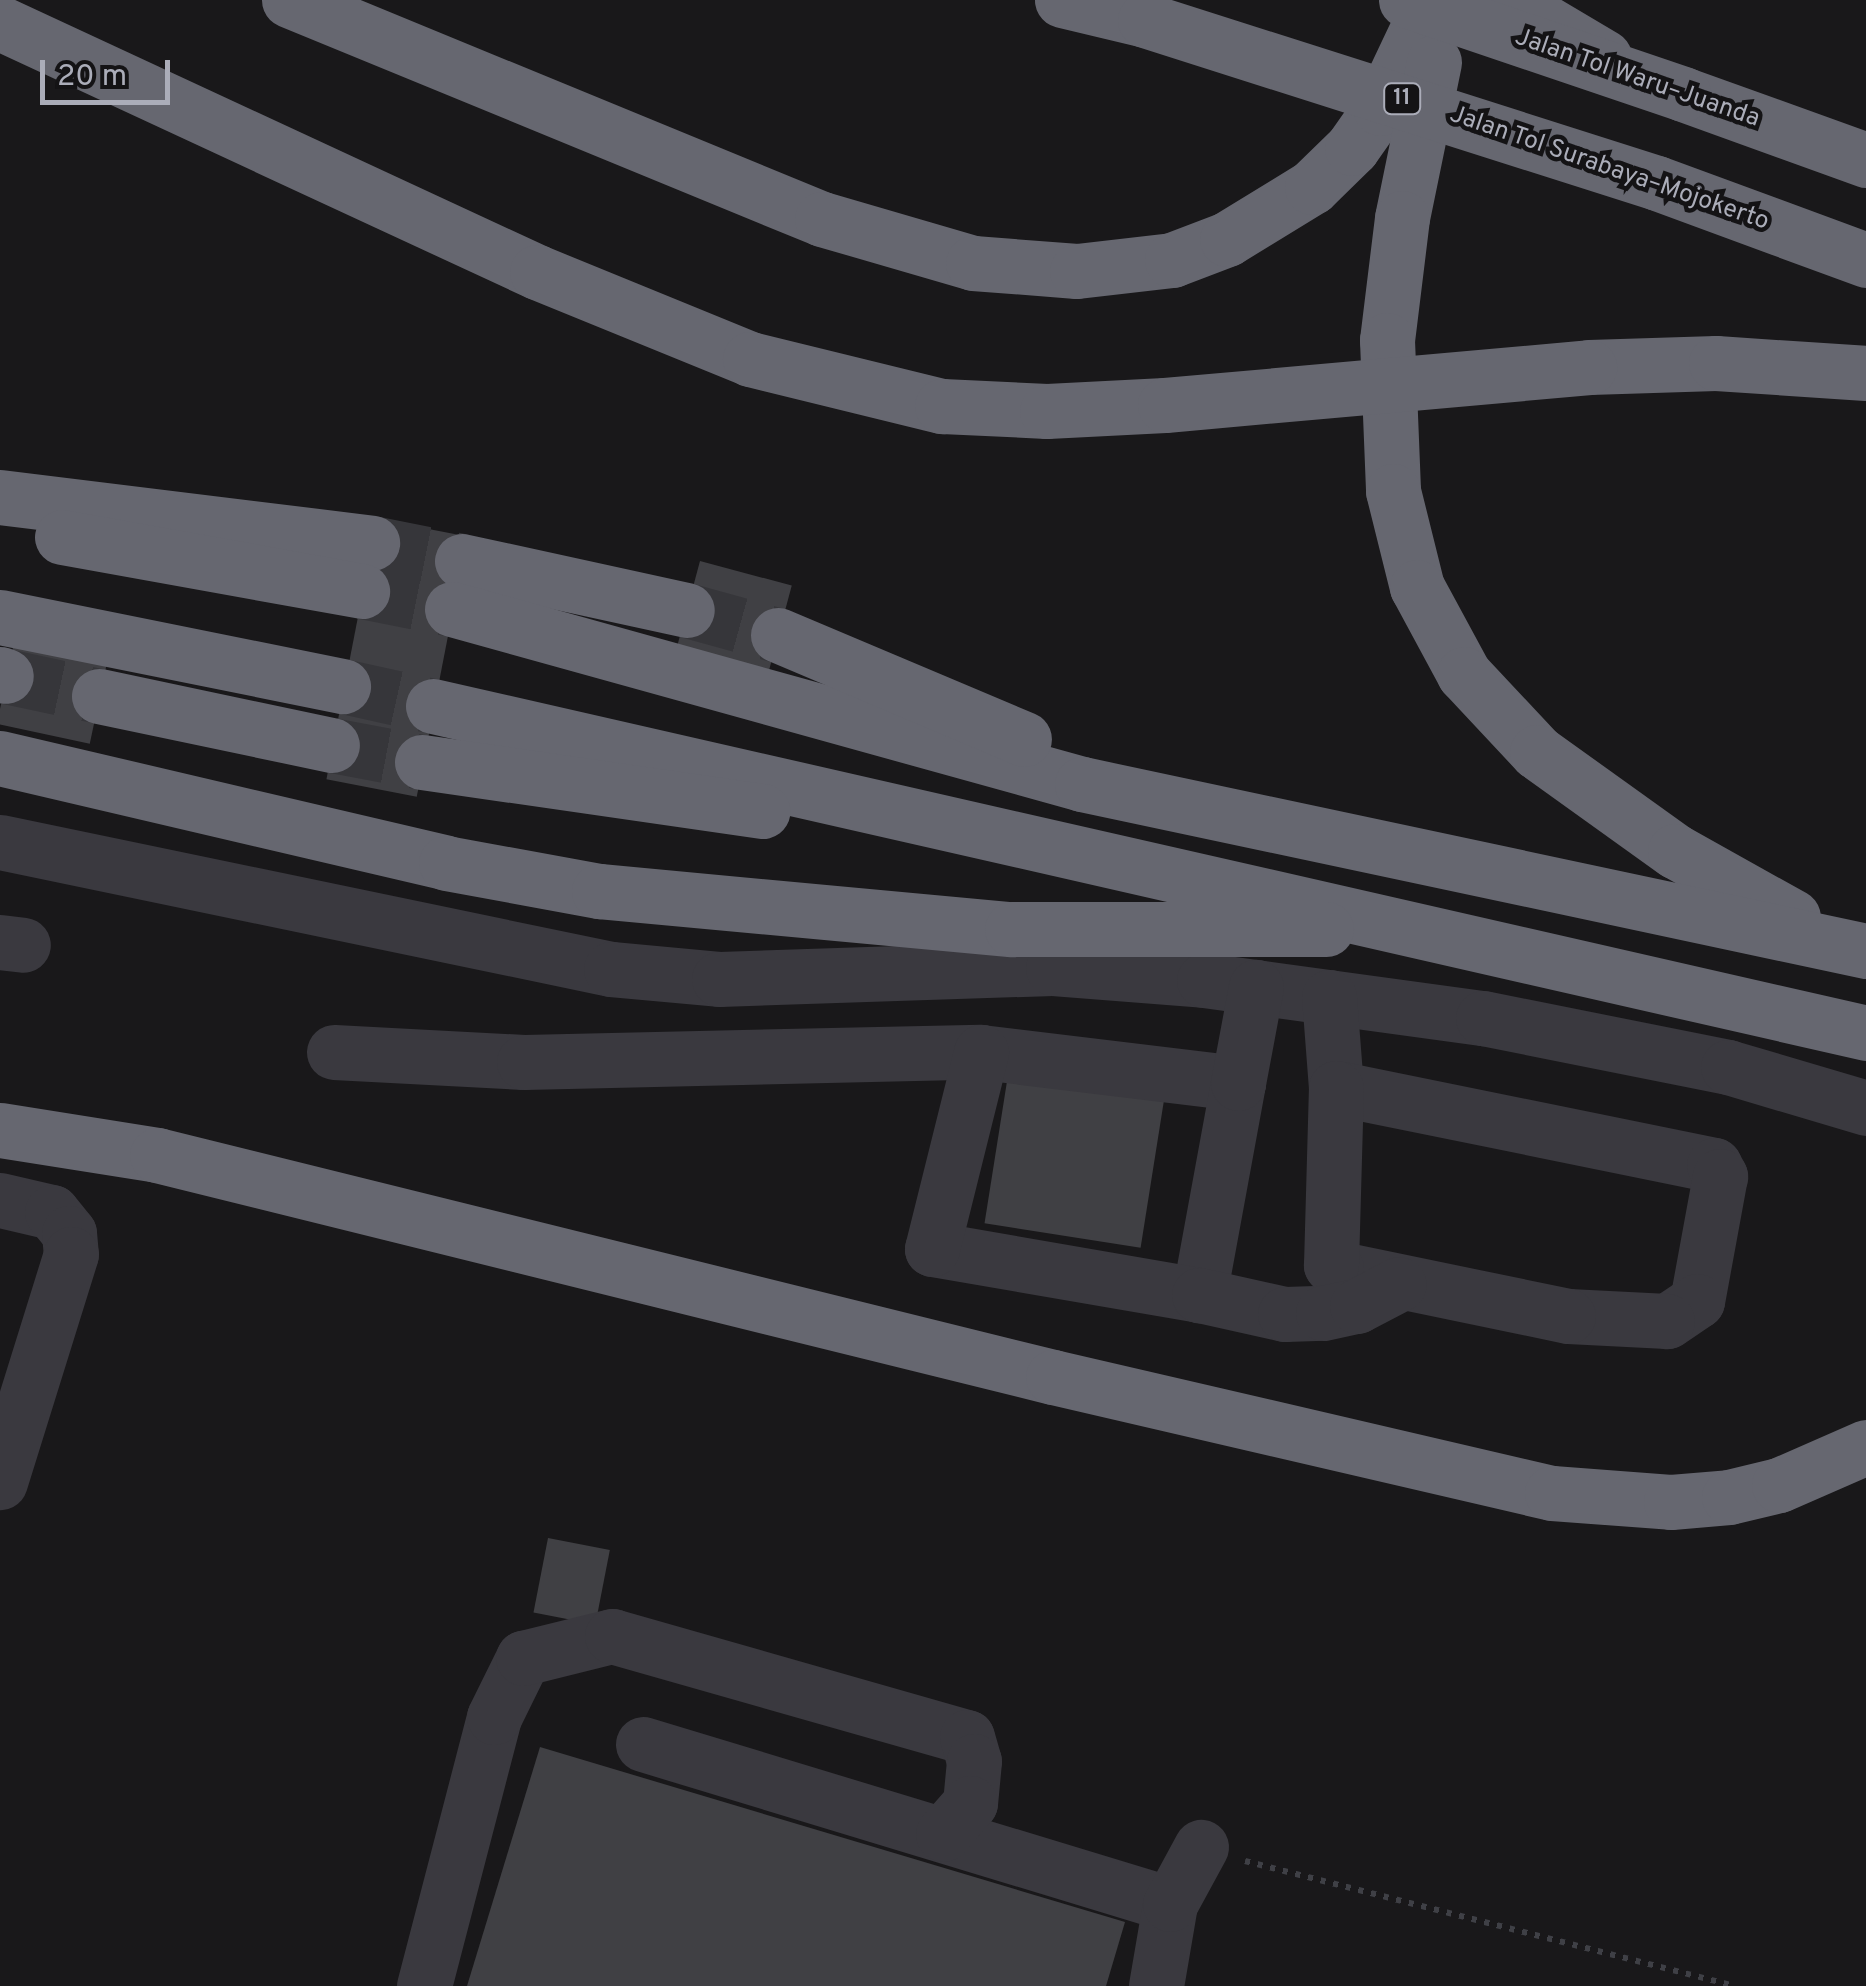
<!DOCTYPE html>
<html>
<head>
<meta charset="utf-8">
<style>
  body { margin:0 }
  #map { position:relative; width:1866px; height:1986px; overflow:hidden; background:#19181a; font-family:Overpass,sans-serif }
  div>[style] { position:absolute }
  .building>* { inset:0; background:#404044; transform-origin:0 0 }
  .highway-tunnel>* { height:55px; margin-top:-27.5px; transform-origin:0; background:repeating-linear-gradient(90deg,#36363a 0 55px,transparent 0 83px) }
  .path>* { height:6px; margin-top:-3px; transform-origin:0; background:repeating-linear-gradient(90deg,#3f4046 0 5px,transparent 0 13px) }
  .minor>* { height:55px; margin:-27.5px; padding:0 27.5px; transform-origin:27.5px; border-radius:27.5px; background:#3a393f }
  .highway>* { height:55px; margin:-27.5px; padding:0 27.5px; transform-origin:27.5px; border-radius:27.5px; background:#666770 }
  .highway-bridge>* { height:55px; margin:-27.5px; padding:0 27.5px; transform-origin:27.5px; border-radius:27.5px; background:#666770 }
  span { translate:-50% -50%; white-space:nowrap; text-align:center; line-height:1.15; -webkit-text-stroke:9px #141315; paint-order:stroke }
  .shield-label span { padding:2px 8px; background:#141315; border:2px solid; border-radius:8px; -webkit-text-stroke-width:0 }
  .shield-label { font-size:22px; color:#abadb9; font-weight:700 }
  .street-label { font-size:25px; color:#abadb9 }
  .scale { position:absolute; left:40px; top:60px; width:130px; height:45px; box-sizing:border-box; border:5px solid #abadb9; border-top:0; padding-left:12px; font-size:30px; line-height:35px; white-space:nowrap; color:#abadb9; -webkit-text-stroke:8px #141315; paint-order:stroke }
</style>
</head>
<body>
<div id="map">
  <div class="building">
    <div style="left:377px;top:519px;width:92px;height:265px;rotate:11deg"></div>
    <div style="left:700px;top:561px;width:95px;height:104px;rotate:15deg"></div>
    <div style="left:17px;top:629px;width:95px;height:97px;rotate:12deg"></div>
    <div style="left:1008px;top:1075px;width:158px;height:150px;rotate:9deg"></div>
    <div style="left:548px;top:1538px;width:63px;height:76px;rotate:11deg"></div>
    <div style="clip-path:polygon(540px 1747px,1125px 1922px,1106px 1986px,467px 1986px)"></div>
  </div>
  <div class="highway-tunnel">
    <div style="left:372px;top:543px;width:92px;rotate:11.3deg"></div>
    <div style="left:362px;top:591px;width:92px;rotate:11.3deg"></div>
    <div style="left:687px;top:610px;width:94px;rotate:15.4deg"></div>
    <div style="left:6px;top:676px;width:95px;rotate:12.1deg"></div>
    <div style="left:343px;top:686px;width:92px;rotate:12.5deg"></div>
    <div style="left:332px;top:745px;width:92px;rotate:10.7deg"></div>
  </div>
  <div class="path">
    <div style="left:1245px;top:1861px;width:506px;rotate:14.31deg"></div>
  </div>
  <div class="minor">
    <div style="left:0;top:842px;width:624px;rotate:11.74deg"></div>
    <div style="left:611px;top:969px;width:108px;rotate:5.3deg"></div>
    <div style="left:719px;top:979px;width:334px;rotate:-1.9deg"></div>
    <div style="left:1053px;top:968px;width:151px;rotate:4.5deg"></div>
    <div style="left:1204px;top:980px;width:282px;rotate:7.8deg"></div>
    <div style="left:1483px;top:1018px;width:250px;rotate:11.3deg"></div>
    <div style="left:1728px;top:1067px;width:144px;rotate:16.5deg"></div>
    <div style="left:0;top:942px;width:23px;rotate:7deg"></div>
    <div style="left:1329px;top:997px;width:91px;rotate:85.6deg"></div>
    <div style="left:334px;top:1052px;width:190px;rotate:3deg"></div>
    <div style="left:524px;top:1062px;width:457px;rotate:-1.3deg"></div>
    <div style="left:981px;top:1052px;width:259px;rotate:6.9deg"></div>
    <div style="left:1238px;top:1083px;width:216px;rotate:100.4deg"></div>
    <div style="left:1199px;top:1295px;width:271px;rotate:-170.2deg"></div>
    <div style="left:932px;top:1249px;width:203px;rotate:-76deg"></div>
    <div style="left:1238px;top:1083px;width:98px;rotate:-79.4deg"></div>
    <div style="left:1336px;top:1088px;width:386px;rotate:11.5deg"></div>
    <div style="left:1714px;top:1165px;width:13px;rotate:61deg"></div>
    <div style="left:1720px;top:1176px;width:127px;rotate:100.4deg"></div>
    <div style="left:1697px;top:1301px;width:36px;rotate:146deg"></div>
    <div style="left:1667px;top:1321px;width:99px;rotate:-177.1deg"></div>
    <div style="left:1568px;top:1316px;width:237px;rotate:-168.3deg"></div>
    <div style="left:1336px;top:1268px;width:6px;rotate:-149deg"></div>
    <div style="left:1331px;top:1265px;width:177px;rotate:-88.4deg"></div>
    <div style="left:0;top:1200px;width:53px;rotate:13deg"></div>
    <div style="left:52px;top:1212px;width:27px;rotate:51deg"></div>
    <div style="left:69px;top:1233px;width:21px;rotate:85deg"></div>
    <div style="left:71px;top:1254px;width:239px;rotate:107.3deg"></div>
    <div style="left:1199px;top:1295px;width:88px;rotate:12.5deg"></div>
    <div style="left:1285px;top:1314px;width:38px;rotate:-2deg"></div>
    <div style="left:1323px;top:1313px;width:35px;rotate:-12deg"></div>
    <div style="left:1357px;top:1306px;width:47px;rotate:-27.6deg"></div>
    <div style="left:643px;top:1744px;width:551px;rotate:16.89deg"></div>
    <div style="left:424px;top:1986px;width:278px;rotate:-75.4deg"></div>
    <div style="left:494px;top:1717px;width:66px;rotate:-63.8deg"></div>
    <div style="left:523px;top:1658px;width:92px;rotate:-13.9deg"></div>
    <div style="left:612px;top:1636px;width:369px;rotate:15.9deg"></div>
    <div style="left:967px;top:1737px;width:25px;rotate:74deg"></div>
    <div style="left:974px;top:1761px;width:42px;rotate:95.4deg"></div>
    <div style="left:970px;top:1803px;width:41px;rotate:131.1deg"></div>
    <div style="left:1156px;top:1986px;width:83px;rotate:-80.3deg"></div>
    <div style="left:1170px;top:1904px;width:65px;rotate:-61.5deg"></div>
  </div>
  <div class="highway">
    <div style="left:289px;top:0;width:576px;rotate:22.34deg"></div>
    <div style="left:822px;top:219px;width:157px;rotate:16.2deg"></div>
    <div style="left:973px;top:263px;width:104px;rotate:4.4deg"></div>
    <div style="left:1077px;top:271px;width:96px;rotate:-6.6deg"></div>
    <div style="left:1172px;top:260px;width:59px;rotate:-20.9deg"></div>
    <div style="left:1227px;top:239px;width:100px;rotate:-31.5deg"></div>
    <div style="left:1312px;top:187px;width:56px;rotate:-44.3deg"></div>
    <div style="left:1352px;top:148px;width:49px;rotate:-55deg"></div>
    <div style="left:1380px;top:108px;width:119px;rotate:-64.7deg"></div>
    <div style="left:1062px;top:0;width:85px;rotate:13.5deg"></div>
    <div style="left:1508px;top:0;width:112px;rotate:30.7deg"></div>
    <div style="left:0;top:23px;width:592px;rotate:24.88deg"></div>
    <div style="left:537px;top:272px;width:230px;rotate:22.2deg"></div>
    <div style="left:750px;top:359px;width:198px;rotate:13.8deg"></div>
    <div style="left:942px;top:406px;width:105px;rotate:2.7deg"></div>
    <div style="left:1047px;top:411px;width:118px;rotate:-2.9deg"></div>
    <div style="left:1434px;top:62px;width:159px;rotate:101.6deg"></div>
    <div style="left:1402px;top:218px;width:123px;rotate:97deg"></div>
    <div style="left:1387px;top:340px;width:151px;rotate:87.7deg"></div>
    <div style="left:1393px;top:491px;width:99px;rotate:76deg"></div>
    <div style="left:1417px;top:587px;width:99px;rotate:61.6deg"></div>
    <div style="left:1464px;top:674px;width:107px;rotate:46.9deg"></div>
    <div style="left:1537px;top:752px;width:170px;rotate:35.7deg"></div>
    <div style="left:1675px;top:851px;width:135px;rotate:29.2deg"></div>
    <div style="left:1683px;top:94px;width:195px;rotate:19.8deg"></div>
    <div style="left:1657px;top:183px;width:223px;rotate:20.2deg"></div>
    <div style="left:1589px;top:367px;width:127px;rotate:-1.8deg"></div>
    <div style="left:1716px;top:363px;width:150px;rotate:3.8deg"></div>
    <div style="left:0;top:497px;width:375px;rotate:7deg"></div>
    <div style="left:62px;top:537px;width:305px;rotate:10.2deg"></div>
    <div style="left:462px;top:561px;width:230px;rotate:12.3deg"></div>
    <div style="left:452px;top:609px;width:654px;rotate:15.52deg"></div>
    <div style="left:1082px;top:784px;width:802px;rotate:12.02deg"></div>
    <div style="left:0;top:617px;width:350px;rotate:11.4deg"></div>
    <div style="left:778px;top:635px;width:267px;rotate:22.9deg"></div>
    <div style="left:0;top:674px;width:6px;rotate:18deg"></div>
    <div style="left:99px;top:696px;width:238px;rotate:11.9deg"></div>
    <div style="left:433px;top:706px;width:1470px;rotate:12.85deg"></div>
    <div style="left:0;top:758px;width:458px;rotate:13.2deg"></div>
    <div style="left:446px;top:863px;width:156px;rotate:10.4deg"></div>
    <div style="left:599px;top:891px;width:415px;rotate:5.3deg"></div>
    <div style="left:1012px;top:929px;width:314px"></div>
    <div style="left:422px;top:762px;width:344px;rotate:8.2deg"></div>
    <div style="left:0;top:1130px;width:159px;rotate:9deg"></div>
    <div style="left:157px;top:1155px;width:923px;rotate:13.92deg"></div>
    <div style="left:1053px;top:1377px;width:512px;rotate:13.09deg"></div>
    <div style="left:1552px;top:1493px;width:119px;rotate:4.3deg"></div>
    <div style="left:1671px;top:1502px;width:58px;rotate:-4.9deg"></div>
    <div style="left:1729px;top:1497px;width:51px;rotate:-13.5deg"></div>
    <div style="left:1779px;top:1485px;width:95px;rotate:-23.6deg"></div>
  </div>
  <div class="highway-bridge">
    <div style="left:1406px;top:0;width:293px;rotate:18.7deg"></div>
    <div style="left:1145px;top:20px;width:537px;rotate:17.66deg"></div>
    <div style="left:1165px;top:405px;width:426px;rotate:-5.1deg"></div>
  </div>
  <div class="shield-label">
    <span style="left:1402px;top:99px">11</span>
  </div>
  <div class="street-label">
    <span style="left:1637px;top:79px;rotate:19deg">Jalan Tol Waru–Juanda</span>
    <span style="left:1609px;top:169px;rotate:19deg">Jalan Tol Surabaya–Mojokerto</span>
  </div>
  <div class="scale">20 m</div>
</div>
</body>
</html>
